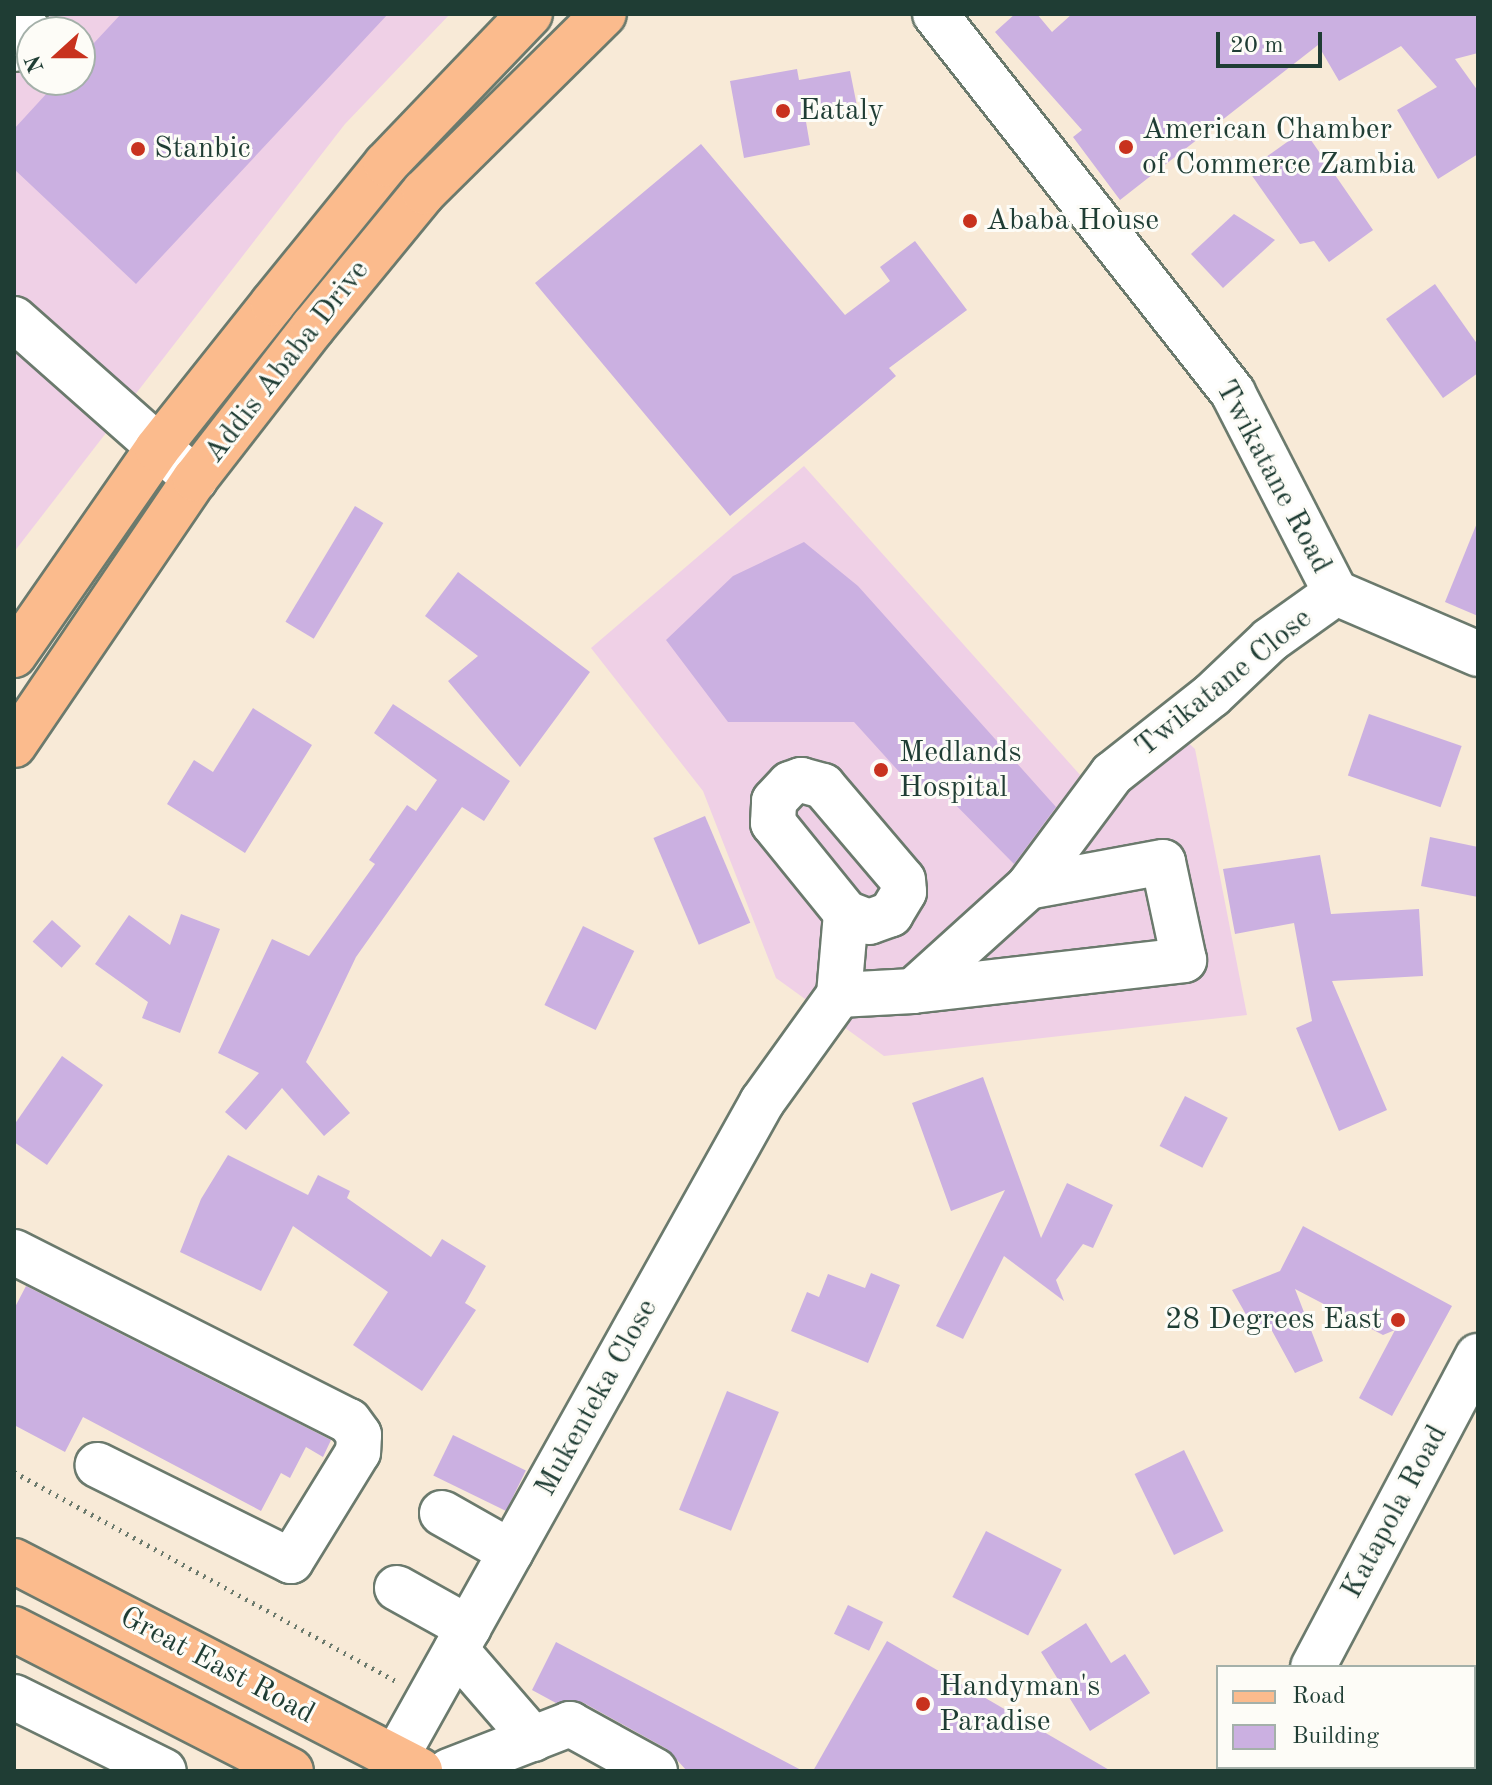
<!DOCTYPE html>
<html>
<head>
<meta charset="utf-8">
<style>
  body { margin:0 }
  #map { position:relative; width:1492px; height:1785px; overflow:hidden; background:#f8ead7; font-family:"Old Standard TT",serif }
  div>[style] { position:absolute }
  .built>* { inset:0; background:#efd0e6 }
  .building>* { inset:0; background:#cbb0e1; transform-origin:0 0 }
  .path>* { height:5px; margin-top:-2.5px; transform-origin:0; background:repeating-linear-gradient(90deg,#6b7a6d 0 2px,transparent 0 8px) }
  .roads { filter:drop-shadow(2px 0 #6b7a6d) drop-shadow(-2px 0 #6b7a6d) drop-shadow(0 2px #6b7a6d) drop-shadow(0 -2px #6b7a6d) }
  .minor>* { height:44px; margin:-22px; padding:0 22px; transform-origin:22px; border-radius:22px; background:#fff }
  .major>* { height:44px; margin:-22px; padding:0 22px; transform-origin:22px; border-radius:22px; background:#fbbb8d }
  .dots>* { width:22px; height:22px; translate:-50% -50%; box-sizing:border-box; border:4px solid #fdfcf7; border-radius:50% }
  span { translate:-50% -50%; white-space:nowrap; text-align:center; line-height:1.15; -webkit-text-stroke:6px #fdfcf7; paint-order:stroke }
  .poi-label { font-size:30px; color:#1f3d34 }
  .left { translate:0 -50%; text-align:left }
  .right { translate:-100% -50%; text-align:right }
  .street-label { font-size:30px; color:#1f3d34 }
  .frame { position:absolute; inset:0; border:16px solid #1f3d34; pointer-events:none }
  .legend { position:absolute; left:1216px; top:1665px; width:260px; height:104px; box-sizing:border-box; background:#fdfcf7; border:2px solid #a4b0a9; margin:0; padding:10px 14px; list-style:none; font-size:24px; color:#1f3d34 }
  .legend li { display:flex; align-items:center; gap:16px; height:40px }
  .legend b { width:40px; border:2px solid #a4b0a9 }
  .north { position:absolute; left:16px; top:16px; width:80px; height:80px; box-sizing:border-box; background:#fdfcf7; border:2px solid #a4b0a9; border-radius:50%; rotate:249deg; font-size:22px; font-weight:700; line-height:32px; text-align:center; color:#1f3d34 }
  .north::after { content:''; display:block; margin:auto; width:28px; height:36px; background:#c8321e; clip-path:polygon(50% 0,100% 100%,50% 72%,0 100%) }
  .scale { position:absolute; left:1216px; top:32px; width:106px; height:36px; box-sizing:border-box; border:4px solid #1f3d34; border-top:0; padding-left:10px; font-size:24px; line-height:28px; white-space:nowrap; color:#1f3d34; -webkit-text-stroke:6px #fdfcf7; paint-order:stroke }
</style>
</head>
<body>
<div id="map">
  <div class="built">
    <div style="clip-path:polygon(evenodd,14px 14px,450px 14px,345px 124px,124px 409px,14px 310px,14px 14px,32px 32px,80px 32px,80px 80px,32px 80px,32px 32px)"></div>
    <div style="clip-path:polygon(14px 327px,116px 420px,14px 552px)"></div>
    <div style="clip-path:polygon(804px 466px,1098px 795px,1180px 735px,1195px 749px,1247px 1015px,884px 1056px,776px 978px,703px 791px,591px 648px)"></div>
  </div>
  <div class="building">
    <div style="clip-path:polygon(121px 14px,388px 14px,136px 284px,14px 169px,14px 129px,59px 80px,80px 80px,80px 58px)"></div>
    <div style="clip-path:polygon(1015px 14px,1037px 14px,1052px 32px,1072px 14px,1478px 14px,1478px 53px,1455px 59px,1478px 91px,1478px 154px,1438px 179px,1397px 110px,1437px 87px,1401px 46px,1339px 81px,1318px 45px,1120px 200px,1073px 137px,1082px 130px,995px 32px)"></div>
    <div style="clip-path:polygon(797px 69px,799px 80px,850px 71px,857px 106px,805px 116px,810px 145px,744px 158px,730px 81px)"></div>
    <div style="clip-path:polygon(1304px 130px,1373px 230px,1329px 262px,1314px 241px,1300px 244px,1248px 170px)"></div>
    <div style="clip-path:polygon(701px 144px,845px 315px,890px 281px,880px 267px,915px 241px,967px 310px,889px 368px,896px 376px,730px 516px,535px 283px)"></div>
    <div style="clip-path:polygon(1234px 214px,1275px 240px,1223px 288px,1191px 254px)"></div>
    <div style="clip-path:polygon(1435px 284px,1478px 345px,1478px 373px,1443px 398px,1386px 319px)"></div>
    <div style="left:355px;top:506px;width:33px;height:135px;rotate:31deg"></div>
    <div style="clip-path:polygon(1477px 523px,1478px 523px,1478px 616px,1445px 602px)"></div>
    <div style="clip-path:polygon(804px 542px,858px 586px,1056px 807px,1014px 864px,935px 784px,922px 797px,854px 722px,728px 722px,666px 640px,733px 576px)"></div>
    <div style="clip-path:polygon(458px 572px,590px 672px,520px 767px,448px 681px,478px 656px,425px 616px)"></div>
    <div style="clip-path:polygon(393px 704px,510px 781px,484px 821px,462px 807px,356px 957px,306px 1062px,350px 1113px,324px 1136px,282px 1088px,246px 1130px,225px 1112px,259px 1073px,218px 1053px,272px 939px,309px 956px,375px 864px,369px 860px,407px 805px,416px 811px,437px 780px,374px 733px)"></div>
    <div style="clip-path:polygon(253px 708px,312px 745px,245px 853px,167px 804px,194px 760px,213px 772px)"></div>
    <div style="left:1369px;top:714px;width:98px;height:65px;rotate:19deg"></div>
    <div style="left:705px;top:816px;width:116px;height:56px;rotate:67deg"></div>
    <div style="clip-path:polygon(1430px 837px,1478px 847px,1478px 897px,1421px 886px)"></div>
    <div style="clip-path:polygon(1320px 855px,1331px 914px,1419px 909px,1423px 976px,1332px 981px,1387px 1110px,1339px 1131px,1296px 1028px,1312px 1021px,1294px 923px,1235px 934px,1223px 869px)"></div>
    <div style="clip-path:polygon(181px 914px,220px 929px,180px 1033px,142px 1018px,148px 1002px,95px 964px,129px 915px,170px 945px)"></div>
    <div style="left:52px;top:920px;width:39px;height:29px;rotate:42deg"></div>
    <div style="left:583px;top:926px;width:57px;height:88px;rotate:26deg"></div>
    <div style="clip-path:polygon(62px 1056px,103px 1085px,47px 1165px,14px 1142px,14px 1125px)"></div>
    <div style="clip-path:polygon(983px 1077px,1041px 1238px,1067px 1183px,1113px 1205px,1093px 1248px,1083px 1244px,1056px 1280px,1064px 1301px,1004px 1256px,963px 1339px,936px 1326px,1005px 1190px,951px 1211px,912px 1103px)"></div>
    <div style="left:1185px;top:1096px;width:48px;height:56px;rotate:27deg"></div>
    <div style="clip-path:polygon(228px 1155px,308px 1195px,318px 1175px,350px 1191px,347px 1198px,431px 1257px,442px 1239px,486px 1266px,465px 1303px,476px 1310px,422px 1391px,353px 1345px,388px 1292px,293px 1226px,261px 1291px,180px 1252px,201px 1199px)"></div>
    <div style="clip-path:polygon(1303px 1226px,1452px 1306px,1392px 1416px,1359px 1398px,1395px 1330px,1383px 1335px,1295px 1289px,1323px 1361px,1295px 1373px,1271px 1329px,1256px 1332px,1232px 1290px,1280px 1271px)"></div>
    <div style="clip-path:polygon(871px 1273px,900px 1285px,868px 1363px,791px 1331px,807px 1292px,819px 1297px,828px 1274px,865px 1288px)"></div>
    <div style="clip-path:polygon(26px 1286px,331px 1440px,323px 1457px,306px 1447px,290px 1478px,281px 1473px,261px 1511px,83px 1417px,65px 1452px,14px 1425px,14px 1309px)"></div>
    <div style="left:727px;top:1391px;width:56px;height:128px;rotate:22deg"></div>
    <div style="left:453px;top:1435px;width:81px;height:45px;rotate:26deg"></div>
    <div style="left:1184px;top:1450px;width:90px;height:55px;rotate:64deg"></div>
    <div style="left:986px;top:1531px;width:85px;height:74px;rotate:27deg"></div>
    <div style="left:848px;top:1605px;width:39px;height:32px;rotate:26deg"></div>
    <div style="clip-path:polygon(1086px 1623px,1111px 1663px,1125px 1654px,1150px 1693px,1090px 1731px,1041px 1652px)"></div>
    <div style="clip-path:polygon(887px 1641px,994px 1703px,1111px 1771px,813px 1771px)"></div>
    <div style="clip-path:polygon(556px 1642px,803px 1771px,687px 1771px,667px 1749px,582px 1702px,556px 1703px,532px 1690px)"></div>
  </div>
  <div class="path">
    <div style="left:14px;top:1472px;width:435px;rotate:28.7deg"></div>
  </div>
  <div class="roads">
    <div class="minor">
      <div style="left:935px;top:14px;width:482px;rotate:51.8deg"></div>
      <div style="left:1233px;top:393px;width:225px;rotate:62.8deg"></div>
      <div style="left:1336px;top:593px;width:155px;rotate:23.2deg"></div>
      <div style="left:14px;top:49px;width:23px;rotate:-49deg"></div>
      <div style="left:29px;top:32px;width:22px;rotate:-126deg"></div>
      <div style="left:14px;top:319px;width:242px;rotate:41.5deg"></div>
      <div style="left:913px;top:991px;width:273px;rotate:-6.5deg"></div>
      <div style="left:1184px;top:960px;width:100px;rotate:-102.1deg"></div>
      <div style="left:1163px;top:862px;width:137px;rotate:169.5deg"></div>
      <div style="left:839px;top:995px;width:74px;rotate:-3.1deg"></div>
      <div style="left:913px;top:991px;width:155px;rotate:-42.1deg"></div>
      <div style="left:1028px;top:887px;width:141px;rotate:-53.4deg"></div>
      <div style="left:1112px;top:774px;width:127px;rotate:-38.3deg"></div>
      <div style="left:1212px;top:695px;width:80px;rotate:-43.5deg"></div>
      <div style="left:1270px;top:640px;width:81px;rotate:-35.5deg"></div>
      <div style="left:14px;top:1252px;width:375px;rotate:26.8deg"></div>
      <div style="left:349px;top:1421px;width:17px;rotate:54deg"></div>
      <div style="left:359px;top:1435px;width:17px;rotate:93deg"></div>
      <div style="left:358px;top:1452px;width:128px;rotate:121.6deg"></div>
      <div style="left:291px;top:1561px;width:216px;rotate:-153.6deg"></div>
      <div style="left:442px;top:1513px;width:79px;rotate:29.5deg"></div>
      <div style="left:397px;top:1588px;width:82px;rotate:29.1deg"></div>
      <div style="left:456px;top:1650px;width:118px;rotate:49.1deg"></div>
      <div style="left:1313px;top:1667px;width:352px;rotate:-62.1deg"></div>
      <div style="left:14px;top:1697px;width:167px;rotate:26.3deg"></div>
      <div style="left:395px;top:1759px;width:753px;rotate:-60.81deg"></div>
      <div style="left:762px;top:1102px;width:132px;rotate:-54.3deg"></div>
      <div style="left:839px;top:995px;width:82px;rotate:-85.1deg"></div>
      <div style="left:846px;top:913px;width:116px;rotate:-129deg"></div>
      <div style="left:773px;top:823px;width:22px;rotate:-87deg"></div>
      <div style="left:774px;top:801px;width:23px;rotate:-47deg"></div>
      <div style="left:790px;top:784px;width:12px;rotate:-20deg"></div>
      <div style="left:801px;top:780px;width:23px;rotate:15deg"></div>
      <div style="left:823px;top:786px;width:123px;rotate:49.6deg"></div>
      <div style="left:903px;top:880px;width:12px;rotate:85deg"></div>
      <div style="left:904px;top:892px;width:26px;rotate:121deg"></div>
      <div style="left:891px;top:914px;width:23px;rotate:160deg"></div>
      <div style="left:869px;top:922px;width:25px;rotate:-159deg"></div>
      <div style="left:449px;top:1771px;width:130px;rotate:-21.2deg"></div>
      <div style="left:570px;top:1724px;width:97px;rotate:28.9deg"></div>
      <div style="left:1257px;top:1771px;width:4px;rotate:-63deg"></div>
    </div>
    <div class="major">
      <div style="left:14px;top:655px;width:251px;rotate:-55.2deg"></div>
      <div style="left:157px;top:449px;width:186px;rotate:-51.5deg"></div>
      <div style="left:273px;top:303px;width:179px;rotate:-50.9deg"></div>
      <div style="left:386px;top:164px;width:208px;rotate:-46.2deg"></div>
      <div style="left:14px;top:745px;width:322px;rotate:-55.8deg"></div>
      <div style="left:195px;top:479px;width:192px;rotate:-52.2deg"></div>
      <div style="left:313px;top:327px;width:175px;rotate:-50.6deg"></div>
      <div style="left:424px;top:192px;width:253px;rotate:-44.7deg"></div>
      <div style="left:14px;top:1561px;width:457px;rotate:27.3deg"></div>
      <div style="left:14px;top:1629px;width:311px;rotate:27.1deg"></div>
    </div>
  </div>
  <div class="dots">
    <div style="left:783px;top:111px;background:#c8321e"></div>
    <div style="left:1126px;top:147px;background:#c8321e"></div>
    <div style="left:138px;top:149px;background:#c8321e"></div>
    <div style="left:970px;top:221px;background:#c8321e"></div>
    <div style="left:881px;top:770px;background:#c8321e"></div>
    <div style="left:1398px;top:1320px;background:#c8321e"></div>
    <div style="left:923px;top:1704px;background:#c8321e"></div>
  </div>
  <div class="poi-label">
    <span class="left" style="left:799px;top:111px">Eataly</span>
    <span class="left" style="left:1142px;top:147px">American Chamber<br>of Commerce Zambia</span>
    <span class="left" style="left:154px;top:149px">Stanbic</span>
    <span class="left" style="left:986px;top:221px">Ababa House</span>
    <span class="left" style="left:899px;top:770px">Medlands<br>Hospital</span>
    <span class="right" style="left:1382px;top:1320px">28 Degrees East</span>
    <span class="left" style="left:939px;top:1704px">Handyman's<br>Paradise</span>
  </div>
  <div class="street-label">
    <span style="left:287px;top:362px;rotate:-52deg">Addis Ababa Drive</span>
    <span style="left:1273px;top:477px;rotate:62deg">Twikatane Road</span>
    <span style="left:1224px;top:683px;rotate:-39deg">Twikatane Close</span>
    <span style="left:597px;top:1398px;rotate:-61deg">Mukenteka Close</span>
    <span style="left:1395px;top:1512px;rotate:-62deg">Katapola Road</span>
    <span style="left:217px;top:1666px;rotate:28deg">Great East Road</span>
  </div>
  <div class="frame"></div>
  <ul class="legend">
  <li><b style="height:10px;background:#fbbb8d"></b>Road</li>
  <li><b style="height:22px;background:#cbb0e1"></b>Building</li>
  </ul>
  <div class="north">N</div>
  <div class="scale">20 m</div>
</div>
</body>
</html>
